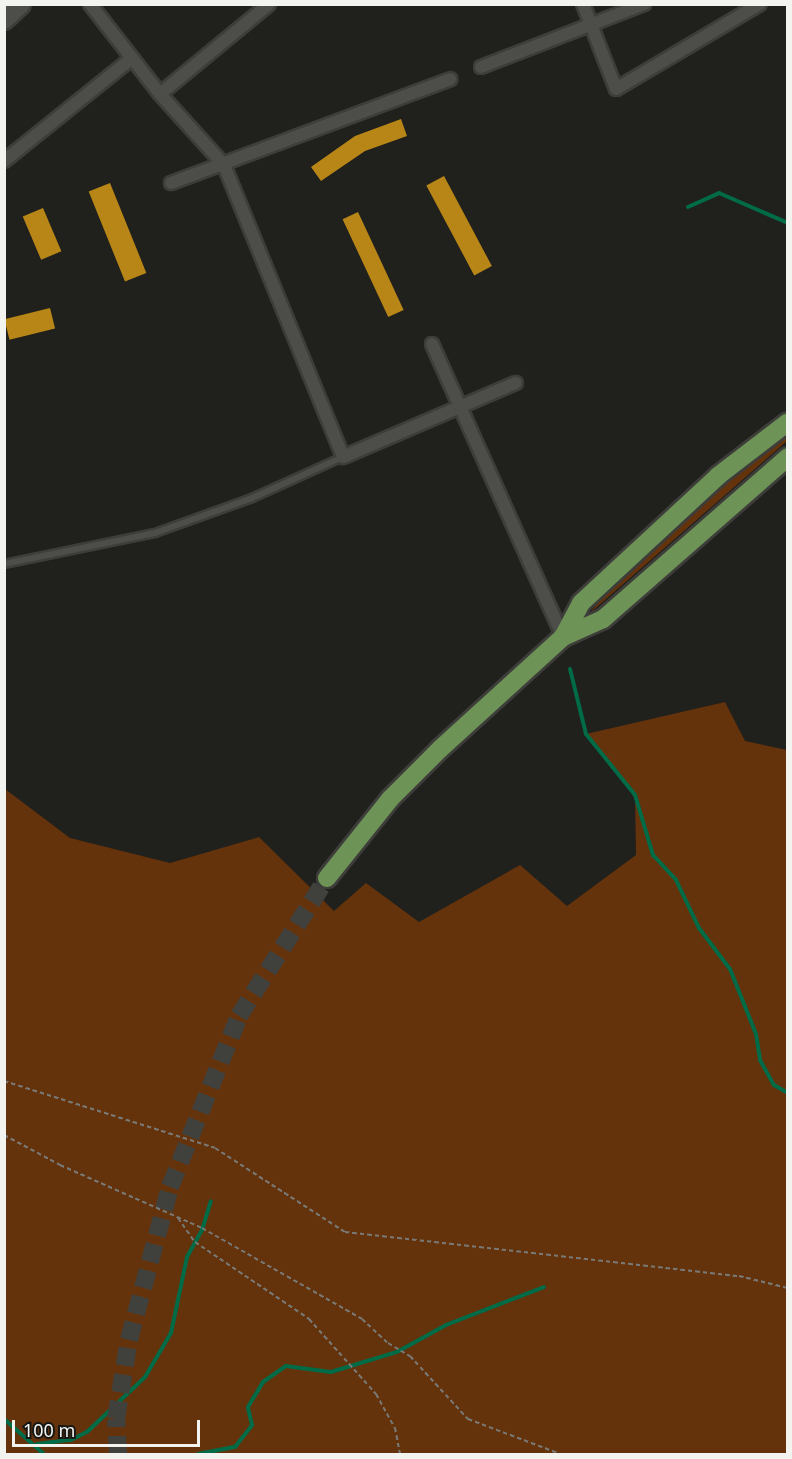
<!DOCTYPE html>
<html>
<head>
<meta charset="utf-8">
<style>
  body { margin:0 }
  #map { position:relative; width:792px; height:1459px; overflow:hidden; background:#20201d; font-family:"Noto Sans",sans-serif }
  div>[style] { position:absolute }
  .green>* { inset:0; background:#64320b }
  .stream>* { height:4px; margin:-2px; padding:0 2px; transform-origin:2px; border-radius:2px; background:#006b47 }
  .building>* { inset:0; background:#b88617; transform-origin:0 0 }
  .primary-tunnel>* { height:18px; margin-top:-9px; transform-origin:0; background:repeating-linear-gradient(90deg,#40403d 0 18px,transparent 0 27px) }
  .path>* { height:2px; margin-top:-1px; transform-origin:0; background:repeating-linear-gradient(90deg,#797976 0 4.5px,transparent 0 7.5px) }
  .roads { filter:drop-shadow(2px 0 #3d3d3a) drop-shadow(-2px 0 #3d3d3a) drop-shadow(0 2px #3d3d3a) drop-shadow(0 -2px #3d3d3a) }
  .lane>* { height:6px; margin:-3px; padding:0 3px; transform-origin:3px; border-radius:3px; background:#4d4d49 }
  .street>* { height:12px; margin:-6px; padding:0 6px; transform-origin:6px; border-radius:6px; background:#4d4d49 }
  .secondary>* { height:18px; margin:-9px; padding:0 9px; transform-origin:9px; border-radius:9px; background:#4d4d49 }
  .primary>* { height:18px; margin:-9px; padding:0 9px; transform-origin:9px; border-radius:9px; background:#6e9356 }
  span { translate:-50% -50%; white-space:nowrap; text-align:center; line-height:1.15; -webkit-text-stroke:6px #171714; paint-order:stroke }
  .frame { position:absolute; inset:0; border:6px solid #f3f3f0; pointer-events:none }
  .scale { position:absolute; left:12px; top:1420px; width:188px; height:27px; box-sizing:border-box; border:3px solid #f3f3f0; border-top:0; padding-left:8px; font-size:18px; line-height:21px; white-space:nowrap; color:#f3f3f0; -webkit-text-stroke:4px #171714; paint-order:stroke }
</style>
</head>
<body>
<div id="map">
  <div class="green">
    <div style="clip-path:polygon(787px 429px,787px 441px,590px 613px,618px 576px)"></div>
    <div style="clip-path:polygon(725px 702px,745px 741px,787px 750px,787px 1454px,5px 1454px,5px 789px,70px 838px,170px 863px,259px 837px,334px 911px,366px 883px,419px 922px,520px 865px,567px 906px,636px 855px,635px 795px,586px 734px)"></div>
  </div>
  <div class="stream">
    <div style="left:688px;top:207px;width:34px;rotate:-24deg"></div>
    <div style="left:719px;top:193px;width:75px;rotate:23.5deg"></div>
    <div style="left:570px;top:669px;width:67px;rotate:76.2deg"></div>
    <div style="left:586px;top:734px;width:78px;rotate:51.2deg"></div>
    <div style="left:635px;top:795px;width:63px;rotate:73.3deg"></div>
    <div style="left:653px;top:855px;width:34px;rotate:47deg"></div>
    <div style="left:676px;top:880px;width:53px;rotate:64.4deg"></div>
    <div style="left:699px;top:928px;width:51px;rotate:52.9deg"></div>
    <div style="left:730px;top:969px;width:70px;rotate:68.2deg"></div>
    <div style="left:756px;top:1034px;width:26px;rotate:81deg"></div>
    <div style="left:760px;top:1060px;width:29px;rotate:61deg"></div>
    <div style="left:774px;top:1085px;width:16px;rotate:30deg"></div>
    <div style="left:4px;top:1419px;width:53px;rotate:41.2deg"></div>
    <div style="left:37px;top:1444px;width:34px;rotate:-7deg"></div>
    <div style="left:71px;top:1440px;width:18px;rotate:-27deg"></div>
    <div style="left:87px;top:1432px;width:80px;rotate:-43.5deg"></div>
    <div style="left:145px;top:1377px;width:51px;rotate:-59.4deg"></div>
    <div style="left:171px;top:1333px;width:78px;rotate:-78.1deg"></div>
    <div style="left:187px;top:1257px;width:31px;rotate:-61deg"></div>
    <div style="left:202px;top:1230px;width:30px;rotate:-73deg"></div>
    <div style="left:198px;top:1454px;width:38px;rotate:-11deg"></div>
    <div style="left:235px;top:1447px;width:28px;rotate:-52deg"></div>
    <div style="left:252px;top:1425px;width:18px;rotate:-103deg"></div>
    <div style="left:248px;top:1407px;width:29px;rotate:-59deg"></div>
    <div style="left:263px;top:1382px;width:28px;rotate:-35deg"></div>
    <div style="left:286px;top:1366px;width:45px;rotate:7.6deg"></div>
    <div style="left:331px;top:1372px;width:69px;rotate:-16.9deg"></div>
    <div style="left:397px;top:1352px;width:56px;rotate:-28.9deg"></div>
    <div style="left:446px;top:1325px;width:105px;rotate:-21.2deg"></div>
  </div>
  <div class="building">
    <div style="clip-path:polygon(401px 119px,407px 136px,365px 151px,321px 181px,311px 167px,355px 136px)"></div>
    <div style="left:444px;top:176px;width:102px;height:20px;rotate:62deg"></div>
    <div style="left:110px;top:183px;width:97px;height:23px;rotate:68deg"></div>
    <div style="left:43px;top:208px;width:47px;height:22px;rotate:67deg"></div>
    <div style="left:358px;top:212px;width:108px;height:17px;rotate:65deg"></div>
    <div style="left:50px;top:308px;width:21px;height:47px;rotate:76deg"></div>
  </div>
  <div class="primary-tunnel">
    <div style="left:118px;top:1454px;width:35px;rotate:-93deg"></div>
    <div style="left:116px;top:1419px;width:80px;rotate:-80.7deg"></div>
    <div style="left:129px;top:1340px;width:158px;rotate:-75deg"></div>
    <div style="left:170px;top:1187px;width:184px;rotate:-68deg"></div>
    <div style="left:239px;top:1016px;width:164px;rotate:-57.5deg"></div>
  </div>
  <div class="path">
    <div style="left:4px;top:1081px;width:221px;rotate:17.6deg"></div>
    <div style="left:215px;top:1148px;width:155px;rotate:32.9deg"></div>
    <div style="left:345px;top:1232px;width:396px;rotate:6.4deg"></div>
    <div style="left:739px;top:1276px;width:50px;rotate:13.8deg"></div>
    <div style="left:4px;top:1135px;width:64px;rotate:28.2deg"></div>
    <div style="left:60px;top:1165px;width:155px;rotate:23.9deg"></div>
    <div style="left:202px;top:1228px;width:184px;rotate:29.6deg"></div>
    <div style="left:362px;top:1319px;width:35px;rotate:43deg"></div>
    <div style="left:388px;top:1343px;width:26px;rotate:31deg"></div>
    <div style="left:410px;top:1356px;width:86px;rotate:47.4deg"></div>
    <div style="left:468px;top:1419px;width:98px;rotate:20.8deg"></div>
    <div style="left:178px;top:1218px;width:29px;rotate:55deg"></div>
    <div style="left:195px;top:1242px;width:138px;rotate:34deg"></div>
    <div style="left:309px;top:1319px;width:101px;rotate:48.2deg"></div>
    <div style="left:376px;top:1394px;width:39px;rotate:61deg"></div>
    <div style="left:395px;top:1428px;width:26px;rotate:79deg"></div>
  </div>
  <div class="roads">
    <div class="lane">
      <div style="left:4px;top:564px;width:154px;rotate:-11.6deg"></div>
      <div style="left:155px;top:533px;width:103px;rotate:-19.8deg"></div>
      <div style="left:252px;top:498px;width:100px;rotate:-24.3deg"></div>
    </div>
    <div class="street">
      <div style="left:90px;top:4px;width:114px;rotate:52.1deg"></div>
      <div style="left:160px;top:94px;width:96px;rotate:48deg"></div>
      <div style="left:224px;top:165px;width:315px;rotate:67.8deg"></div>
      <div style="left:343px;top:457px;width:188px;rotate:-23.2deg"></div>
      <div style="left:583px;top:4px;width:91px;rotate:68.8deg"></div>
      <div style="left:616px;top:89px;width:167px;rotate:-30.6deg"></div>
      <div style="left:481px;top:67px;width:175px;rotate:-21.1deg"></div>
      <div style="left:160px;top:94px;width:141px;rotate:-39.5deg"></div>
      <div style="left:4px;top:161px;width:164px;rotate:-38.8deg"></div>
      <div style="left:171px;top:183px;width:298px;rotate:-20.4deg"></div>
      <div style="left:432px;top:344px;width:321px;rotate:65.9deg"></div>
    </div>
    <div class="secondary">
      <div style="left:4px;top:20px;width:23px;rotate:-43deg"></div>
    </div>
    <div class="primary">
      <div style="left:563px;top:637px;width:38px;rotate:-62deg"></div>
      <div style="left:581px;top:603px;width:187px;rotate:-42.8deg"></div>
      <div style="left:718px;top:476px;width:88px;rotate:-37.6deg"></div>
      <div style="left:327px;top:878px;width:101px;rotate:-51.4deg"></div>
      <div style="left:390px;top:799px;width:71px;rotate:-45deg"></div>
      <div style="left:440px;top:749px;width:166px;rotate:-42.3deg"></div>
      <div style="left:563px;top:637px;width:44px;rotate:-24.2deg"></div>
      <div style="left:603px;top:619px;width:246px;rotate:-41.2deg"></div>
    </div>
  </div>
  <div class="frame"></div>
  <div class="scale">100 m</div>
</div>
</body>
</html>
